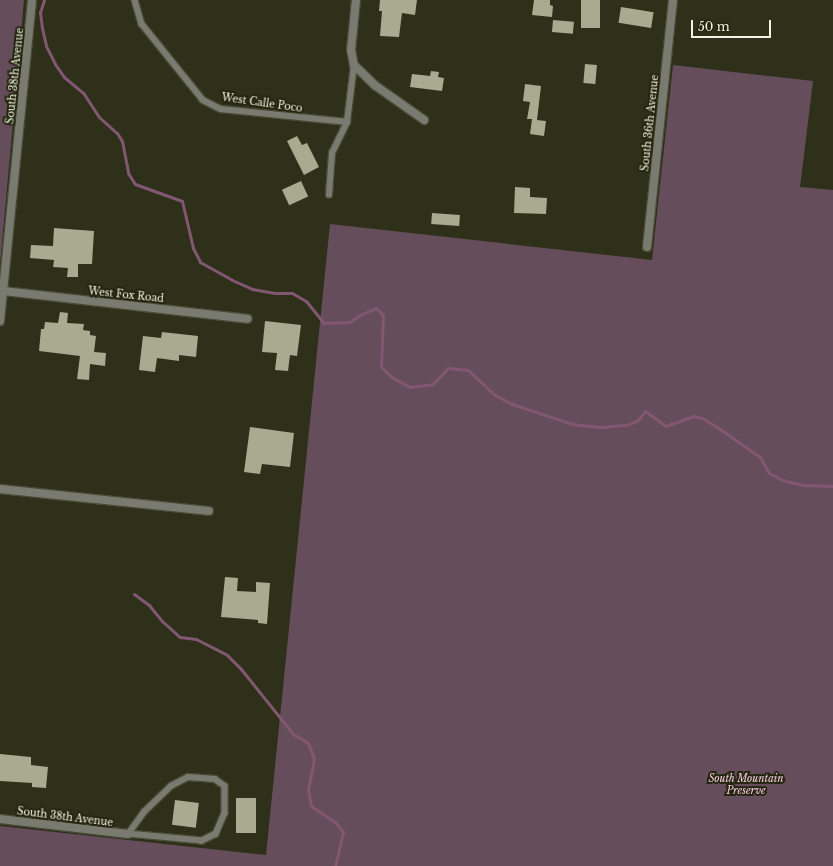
<!DOCTYPE html>
<html>
<head>
<meta charset="utf-8">
<style>
  body { margin:0 }
  #map { position:relative; width:833px; height:866px; overflow:hidden; background:#2e3019; font-family:"Libre Baskerville",serif }
  div>[style] { position:absolute }
  .green>* { inset:0; background:#664d5c }
  .stream>* { height:3px; margin:-1.5px; padding:0 1.5px; transform-origin:1.5px; border-radius:1.5px; background:#825772 }
  .building>* { inset:0; background:#a8ab8f; transform-origin:0 0 }
  .roads { filter:drop-shadow(1px 0 #494b36) drop-shadow(-1px 0 #494b36) drop-shadow(0 1px #494b36) drop-shadow(0 -1px #494b36) }
  .service>* { height:5.5px; margin:-2.75px; padding:0 2.75px; transform-origin:2.75px; border-radius:2.75px; background:#7a7b70 }
  .minor>* { height:8px; margin:-4px; padding:0 4px; transform-origin:4px; border-radius:4px; background:#7a7b70 }
  span { translate:-50% -50%; white-space:nowrap; text-align:center; line-height:1.15; -webkit-text-stroke:4px #25260f; paint-order:stroke }
  .street-label { font-size:10px; color:#f2f3e5 }
  .park-label { font-size:10px; color:#f7cce6; font-style:italic }
  .scale { position:absolute; left:691px; top:20px; width:80px; height:18px; box-sizing:border-box; border:2px solid #f2f3e5; border-top:0; padding-left:5px; font-size:12px; line-height:14px; white-space:nowrap; color:#f2f3e5; -webkit-text-stroke:3px #25260f; paint-order:stroke }
</style>
</head>
<body>
<div id="map">
  <div class="green">
    <div style="clip-path:polygon(0 0,24px 0,0 265px)"></div>
    <div style="clip-path:polygon(673px 65px,813px 81px,800px 187px,833px 190px,833px 866px,0 866px,0 826px,266px 855px,330px 224px,652px 260px)"></div>
  </div>
  <div class="stream">
    <div style="left:44px;top:0;width:13px;rotate:108deg"></div>
    <div style="left:40px;top:12px;width:16px;rotate:83deg"></div>
    <div style="left:42px;top:28px;width:18px;rotate:77deg"></div>
    <div style="left:46px;top:46px;width:20px;rotate:63deg"></div>
    <div style="left:55px;top:64px;width:16px;rotate:55deg"></div>
    <div style="left:64px;top:77px;width:26px;rotate:40deg"></div>
    <div style="left:84px;top:94px;width:27px;rotate:57deg"></div>
    <div style="left:99px;top:117px;width:24px;rotate:42deg"></div>
    <div style="left:117px;top:133px;width:9px;rotate:58deg"></div>
    <div style="left:122px;top:141px;width:33px;rotate:79deg"></div>
    <div style="left:128px;top:173px;width:13px;rotate:58deg"></div>
    <div style="left:135px;top:184px;width:50px;rotate:19.9deg"></div>
    <div style="left:182px;top:201px;width:48px;rotate:76.8deg"></div>
    <div style="left:193px;top:248px;width:16px;rotate:63deg"></div>
    <div style="left:200px;top:262px;width:37px;rotate:29deg"></div>
    <div style="left:232px;top:280px;width:22px;rotate:24deg"></div>
    <div style="left:252px;top:289px;width:23px;rotate:10deg"></div>
    <div style="left:275px;top:293px;width:17px"></div>
    <div style="left:292px;top:293px;width:16px;rotate:30deg"></div>
    <div style="left:306px;top:301px;width:28px;rotate:51deg"></div>
    <div style="left:324px;top:323px;width:26px;rotate:-2deg"></div>
    <div style="left:350px;top:322px;width:12px;rotate:-35deg"></div>
    <div style="left:360px;top:315px;width:17px;rotate:-24deg"></div>
    <div style="left:376px;top:308px;width:10px;rotate:45deg"></div>
    <div style="left:383px;top:315px;width:52px;rotate:92.2deg"></div>
    <div style="left:381px;top:367px;width:16px;rotate:43deg"></div>
    <div style="left:393px;top:378px;width:19px;rotate:28deg"></div>
    <div style="left:410px;top:387px;width:23px;rotate:-7deg"></div>
    <div style="left:433px;top:384px;width:22px;rotate:-47deg"></div>
    <div style="left:448px;top:368px;width:20px;rotate:6deg"></div>
    <div style="left:468px;top:370px;width:37px;rotate:43deg"></div>
    <div style="left:495px;top:395px;width:19px;rotate:28deg"></div>
    <div style="left:512px;top:404px;width:63px;rotate:18.4deg"></div>
    <div style="left:572px;top:424px;width:30px;rotate:6deg"></div>
    <div style="left:602px;top:427px;width:25px;rotate:-5deg"></div>
    <div style="left:627px;top:425px;width:12px;rotate:-24deg"></div>
    <div style="left:638px;top:420px;width:11px;rotate:-52deg"></div>
    <div style="left:645px;top:411px;width:26px;rotate:36deg"></div>
    <div style="left:666px;top:426px;width:30px;rotate:-20deg"></div>
    <div style="left:694px;top:416px;width:10px;rotate:17deg"></div>
    <div style="left:704px;top:419px;width:15px;rotate:32deg"></div>
    <div style="left:717px;top:427px;width:52px;rotate:34.9deg"></div>
    <div style="left:760px;top:457px;width:18px;rotate:61deg"></div>
    <div style="left:769px;top:473px;width:15px;rotate:28deg"></div>
    <div style="left:782px;top:480px;width:23px;rotate:13deg"></div>
    <div style="left:804px;top:485px;width:29px;rotate:2deg"></div>
    <div style="left:134px;top:594px;width:19px;rotate:36deg"></div>
    <div style="left:149px;top:605px;width:21px;rotate:51deg"></div>
    <div style="left:162px;top:621px;width:24px;rotate:42deg"></div>
    <div style="left:180px;top:637px;width:16px;rotate:7deg"></div>
    <div style="left:196px;top:639px;width:35px;rotate:27deg"></div>
    <div style="left:227px;top:655px;width:20px;rotate:45deg"></div>
    <div style="left:241px;top:669px;width:83px;rotate:51.3deg"></div>
    <div style="left:293px;top:734px;width:17px;rotate:31deg"></div>
    <div style="left:308px;top:743px;width:17px;rotate:69deg"></div>
    <div style="left:314px;top:759px;width:31px;rotate:101deg"></div>
    <div style="left:308px;top:789px;width:17px;rotate:80deg"></div>
    <div style="left:311px;top:806px;width:29px;rotate:34deg"></div>
    <div style="left:335px;top:822px;width:13px;rotate:51deg"></div>
    <div style="left:343px;top:832px;width:35px;rotate:103deg"></div>
  </div>
  <div class="building">
    <div style="clip-path:polygon(380px 0,417px 0,415px 15px,402px 13px,399px 37px,380px 36px,382px 11px,379px 11px)"></div>
    <div style="clip-path:polygon(534px 0,550px 0,550px 5px,553px 6px,552px 17px,532px 15px)"></div>
    <div style="left:581px;top:0;width:19px;height:28px"></div>
    <div style="left:621px;top:7px;width:33px;height:16px;rotate:9deg"></div>
    <div style="left:553px;top:20px;width:21px;height:12px;rotate:5deg"></div>
    <div style="left:585px;top:64px;width:12px;height:19px;rotate:5deg"></div>
    <div style="clip-path:polygon(431px 71px,439px 72px,438px 77px,444px 78px,442px 91px,410px 87px,412px 74px,430px 76px)"></div>
    <div style="clip-path:polygon(525px 84px,541px 86px,537px 120px,546px 121px,544px 136px,530px 134px,532px 119px,527px 119px,530px 102px,523px 101px)"></div>
    <div style="clip-path:polygon(297px 136px,302px 145px,307px 143px,319px 167px,304px 175px,287px 141px)"></div>
    <div style="left:301px;top:181px;width:17px;height:21px;rotate:65deg"></div>
    <div style="clip-path:polygon(515px 187px,530px 188px,530px 197px,547px 198px,546px 214px,514px 213px)"></div>
    <div style="left:432px;top:213px;width:28px;height:11px;rotate:4deg"></div>
    <div style="clip-path:polygon(54px 228px,94px 231px,92px 264px,78px 264px,78px 277px,67px 277px,68px 268px,53px 267px,54px 260px,30px 258px,31px 245px,53px 246px)"></div>
    <div style="clip-path:polygon(60px 312px,68px 313px,67px 323px,84px 324px,83px 330px,90px 331px,90px 335px,96px 336px,94px 352px,106px 353px,105px 366px,90px 364px,89px 380px,77px 379px,80px 356px,39px 351px,41px 329px,44px 329px,45px 322px,58px 323px)"></div>
    <div style="clip-path:polygon(265px 321px,301px 325px,297px 356px,290px 355px,288px 371px,275px 370px,277px 353px,262px 352px)"></div>
    <div style="clip-path:polygon(162px 332px,198px 336px,196px 357px,179px 355px,179px 361px,157px 358px,155px 372px,139px 370px,143px 336px,161px 338px)"></div>
    <div style="clip-path:polygon(250px 427px,294px 433px,290px 467px,262px 464px,260px 474px,244px 472px)"></div>
    <div style="clip-path:polygon(225px 577px,238px 578px,237px 591px,256px 592px,256px 582px,270px 583px,267px 624px,258px 623px,258px 620px,221px 617px)"></div>
    <div style="clip-path:polygon(0 754px,31px 757px,31px 765px,48px 767px,46px 788px,32px 787px,32px 783px,0 781px)"></div>
    <div style="left:236px;top:798px;width:20px;height:35px"></div>
    <div style="left:175px;top:800px;width:24px;height:25px;rotate:7deg"></div>
  </div>
  <div class="roads">
    <div class="service">
      <div style="left:135px;top:0;width:25px;rotate:74deg"></div>
      <div style="left:142px;top:24px;width:97px;rotate:51.2deg"></div>
      <div style="left:203px;top:100px;width:20px;rotate:27deg"></div>
      <div style="left:221px;top:109px;width:127px;rotate:5.9deg"></div>
      <div style="left:329px;top:195px;width:42px;rotate:-85.9deg"></div>
      <div style="left:332px;top:153px;width:34px;rotate:-64deg"></div>
      <div style="left:347px;top:122px;width:57px;rotate:-83deg"></div>
      <div style="left:188px;top:777px;width:27px;rotate:4deg"></div>
      <div style="left:215px;top:779px;width:12px;rotate:35deg"></div>
      <div style="left:225px;top:786px;width:27px;rotate:90deg"></div>
      <div style="left:225px;top:813px;width:23px;rotate:113deg"></div>
      <div style="left:216px;top:834px;width:16px;rotate:153deg"></div>
      <div style="left:202px;top:841px;width:74px;rotate:-174.6deg"></div>
      <div style="left:128px;top:834px;width:27px;rotate:-54deg"></div>
      <div style="left:144px;top:812px;width:37px;rotate:-44deg"></div>
      <div style="left:171px;top:786px;width:19px;rotate:-28deg"></div>
    </div>
    <div class="minor">
      <div style="left:356px;top:0;width:50px;rotate:95.7deg"></div>
      <div style="left:351px;top:50px;width:15px;rotate:79deg"></div>
      <div style="left:354px;top:65px;width:30px;rotate:44deg"></div>
      <div style="left:376px;top:86px;width:59px;rotate:35.3deg"></div>
      <div style="left:647px;top:247px;width:248px;rotate:-84deg"></div>
      <div style="left:3px;top:291px;width:246px;rotate:6.5deg"></div>
      <div style="left:0;top:321px;width:323px;rotate:-84.3deg"></div>
      <div style="left:0;top:489px;width:210px;rotate:6deg"></div>
      <div style="left:0;top:819px;width:129px;rotate:6.7deg"></div>
    </div>
  </div>
  <div class="street-label">
    <span style="left:15px;top:76px;rotate:-84deg">South 38th Avenue</span>
    <span style="left:262px;top:103px;rotate:8deg">West Calle Poco</span>
    <span style="left:650px;top:123px;rotate:-84deg">South 36th Avenue</span>
    <span style="left:126px;top:295px;rotate:6deg">West Fox Road</span>
    <span style="left:65px;top:817px;rotate:7deg">South 38th Avenue</span>
  </div>
  <div class="park-label">
    <span style="left:746px;top:784px">South Mountain<br>Preserve</span>
  </div>
  <div class="scale">50 m</div>
</div>
</body>
</html>
